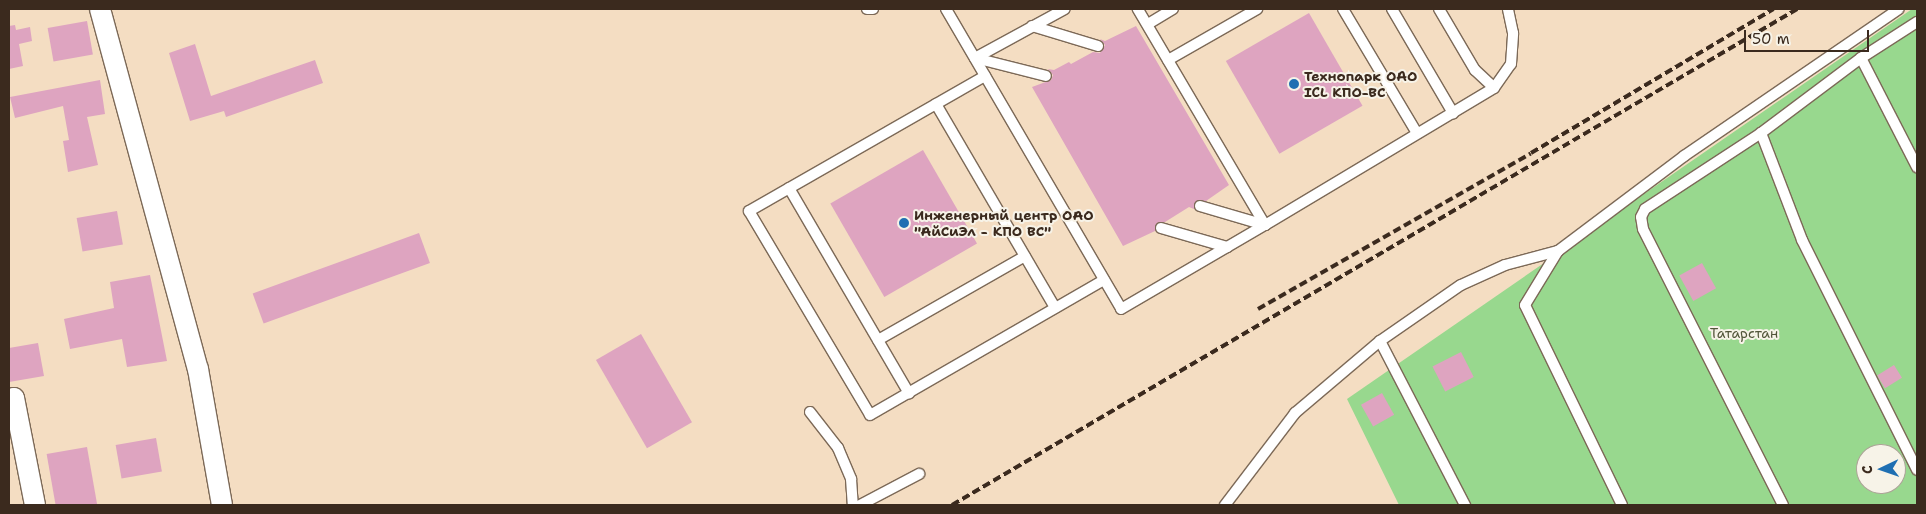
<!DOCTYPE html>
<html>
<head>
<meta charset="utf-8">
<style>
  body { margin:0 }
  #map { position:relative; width:1926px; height:514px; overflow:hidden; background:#f4ddc2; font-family:"Shantell Sans",sans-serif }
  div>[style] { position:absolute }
  .green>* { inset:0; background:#98d88e }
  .building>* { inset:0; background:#dea4c0; transform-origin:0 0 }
  .roads { filter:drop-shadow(1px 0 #7c6957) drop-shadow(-1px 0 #7c6957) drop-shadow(0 1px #7c6957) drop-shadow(0 -1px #7c6957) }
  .service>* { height:10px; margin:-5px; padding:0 5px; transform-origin:5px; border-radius:5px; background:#fff }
  .minor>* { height:20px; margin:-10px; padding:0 10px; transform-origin:10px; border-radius:10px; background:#fff }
  .rail>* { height:4px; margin-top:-2px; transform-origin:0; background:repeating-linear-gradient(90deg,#3b2a1e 0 8px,transparent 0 12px) }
  .dots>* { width:14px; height:14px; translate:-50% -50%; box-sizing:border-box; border:2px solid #f7f3e8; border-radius:50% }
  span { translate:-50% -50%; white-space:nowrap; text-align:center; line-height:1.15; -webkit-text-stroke:4px #f7f3e8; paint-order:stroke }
  .poi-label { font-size:14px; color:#3b2a1e; font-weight:700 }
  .left { translate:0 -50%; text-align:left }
  .park-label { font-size:14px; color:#52563a }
  .frame { position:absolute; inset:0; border:10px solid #3b2a1e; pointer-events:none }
  .north { position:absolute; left:1856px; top:444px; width:50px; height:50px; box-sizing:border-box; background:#f7f3e8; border:1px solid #aca397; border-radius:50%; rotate:267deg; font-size:14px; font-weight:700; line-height:20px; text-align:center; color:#3b2a1e }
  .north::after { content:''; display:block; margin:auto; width:18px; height:22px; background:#1f6fb2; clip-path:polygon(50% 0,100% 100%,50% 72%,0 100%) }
  .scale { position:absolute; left:1744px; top:30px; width:125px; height:22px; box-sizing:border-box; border:2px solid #3b2a1e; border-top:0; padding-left:6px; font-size:15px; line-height:18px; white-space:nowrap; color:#3b2a1e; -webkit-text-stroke:4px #f7f3e8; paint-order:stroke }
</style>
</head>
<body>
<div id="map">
  <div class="green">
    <div style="clip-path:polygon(evenodd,1912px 9px,1917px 9px,1917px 505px,1399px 505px,1347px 399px,1912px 9px,1866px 454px,1896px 454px,1896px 484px,1866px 484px,1866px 454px)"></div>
  </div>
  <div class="building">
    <div style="left:1309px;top:13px;width:107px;height:96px;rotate:60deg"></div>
    <div style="left:87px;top:21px;width:34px;height:40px;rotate:80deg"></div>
    <div style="clip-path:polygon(15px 25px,16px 30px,30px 27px,32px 41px,19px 44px,23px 66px,9px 69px,9px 26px)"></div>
    <div style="clip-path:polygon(1136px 26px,1229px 185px,1206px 201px,1196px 201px,1194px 209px,1189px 207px,1165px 222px,1157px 223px,1155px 231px,1123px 246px,1032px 87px,1051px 80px,1053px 75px,1048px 69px,1054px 70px,1069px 62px,1071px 64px,1093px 52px,1100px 53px,1105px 45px,1100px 39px,1105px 41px)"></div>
    <div style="clip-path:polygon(195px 44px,211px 96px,315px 60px,323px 83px,226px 117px,224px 111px,190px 121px,169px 53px)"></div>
    <div style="clip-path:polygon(100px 80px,105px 114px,87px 117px,98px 165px,68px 172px,63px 141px,69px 140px,63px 106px,15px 118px,10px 97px)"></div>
    <div style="left:923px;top:150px;width:108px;height:107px;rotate:60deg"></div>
    <div style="left:117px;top:211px;width:34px;height:41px;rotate:80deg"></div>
    <div style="left:419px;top:233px;width:32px;height:177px;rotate:70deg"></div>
    <div style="left:1702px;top:263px;width:29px;height:26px;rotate:61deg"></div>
    <div style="clip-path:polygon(150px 275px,167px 361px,127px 367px,122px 339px,70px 349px,64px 319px,114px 308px,110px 282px)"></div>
    <div style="left:641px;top:334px;width:102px;height:52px;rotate:60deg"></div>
    <div style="clip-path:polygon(38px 343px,44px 376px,9px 382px,9px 348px)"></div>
    <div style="left:1461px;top:352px;width:28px;height:32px;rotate:63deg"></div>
    <div style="left:1894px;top:365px;width:15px;height:20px;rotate:58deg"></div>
    <div style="left:1382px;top:393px;width:25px;height:24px;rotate:61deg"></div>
    <div style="left:156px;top:438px;width:34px;height:41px;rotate:80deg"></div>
    <div style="left:87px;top:447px;width:59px;height:41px;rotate:80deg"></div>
  </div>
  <div class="roads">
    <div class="service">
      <div style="left:867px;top:9px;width:6px"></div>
      <div style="left:946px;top:9px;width:347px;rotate:59.7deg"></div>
      <div style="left:1121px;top:309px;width:167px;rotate:-30.3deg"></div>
      <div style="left:1265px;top:225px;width:251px;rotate:-120.5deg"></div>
      <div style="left:1343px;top:9px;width:144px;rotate:59.2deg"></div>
      <div style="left:1392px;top:9px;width:121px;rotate:59.6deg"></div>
      <div style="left:1439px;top:9px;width:71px;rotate:59.5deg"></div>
      <div style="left:1475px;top:70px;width:26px;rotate:43deg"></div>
      <div style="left:1148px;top:24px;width:29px;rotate:-31deg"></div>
      <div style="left:1032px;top:26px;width:69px;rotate:16.9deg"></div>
      <div style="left:975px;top:58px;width:102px;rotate:-28.6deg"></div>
      <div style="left:975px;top:58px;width:73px;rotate:14.2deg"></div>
      <div style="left:1861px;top:58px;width:123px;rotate:62.8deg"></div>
      <div style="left:1168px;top:60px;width:103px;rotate:-29.8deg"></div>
      <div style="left:985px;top:76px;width:272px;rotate:150.2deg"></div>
      <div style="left:749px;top:211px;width:237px;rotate:59.3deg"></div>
      <div style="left:870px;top:415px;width:270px;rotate:-30deg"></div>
      <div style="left:936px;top:104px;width:236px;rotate:59.7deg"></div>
      <div style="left:1761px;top:133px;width:115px;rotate:69deg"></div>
      <div style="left:1802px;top:240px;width:257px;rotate:63.4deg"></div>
      <div style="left:789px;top:188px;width:238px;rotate:59.7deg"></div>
      <div style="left:1200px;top:206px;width:68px;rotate:16.3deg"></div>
      <div style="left:1265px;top:225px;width:267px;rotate:-30.9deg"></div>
      <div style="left:1494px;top:88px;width:29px;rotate:-55deg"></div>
      <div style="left:1511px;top:64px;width:31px;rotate:-86deg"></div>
      <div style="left:1513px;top:33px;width:25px;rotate:-102deg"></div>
      <div style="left:1161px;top:228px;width:69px;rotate:16.1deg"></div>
      <div style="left:878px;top:340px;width:169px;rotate:-29.7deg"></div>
      <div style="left:1380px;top:341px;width:185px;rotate:62.6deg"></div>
      <div style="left:810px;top:412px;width:46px;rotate:52.1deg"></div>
      <div style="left:838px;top:448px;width:34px;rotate:67deg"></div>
      <div style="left:851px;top:479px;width:26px;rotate:86deg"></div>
      <div style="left:860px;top:505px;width:67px;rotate:-27.7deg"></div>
      <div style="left:1225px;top:505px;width:116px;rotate:-52.7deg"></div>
      <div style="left:1295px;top:413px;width:111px;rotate:-40.3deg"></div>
      <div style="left:1380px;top:341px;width:98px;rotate:-34.7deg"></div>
      <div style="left:1461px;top:285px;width:48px;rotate:-24.4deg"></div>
      <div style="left:1505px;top:265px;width:55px;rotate:-14.8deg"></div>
      <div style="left:1622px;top:505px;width:222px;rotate:-115.9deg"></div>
      <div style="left:1525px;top:305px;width:63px;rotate:-58.6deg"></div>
      <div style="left:1558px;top:251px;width:158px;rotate:-37deg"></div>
      <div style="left:1684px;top:156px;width:260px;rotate:-34.4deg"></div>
      <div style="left:1783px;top:505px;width:309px;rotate:-116.9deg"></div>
      <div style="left:1643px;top:229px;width:12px;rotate:-99deg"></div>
      <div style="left:1641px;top:217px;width:9px;rotate:-63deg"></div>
      <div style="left:1645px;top:209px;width:139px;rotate:-33.2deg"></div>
      <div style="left:1761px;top:133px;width:125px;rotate:-36.9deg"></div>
      <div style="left:1861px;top:58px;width:67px;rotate:-32.7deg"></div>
    </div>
    <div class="minor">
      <div style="left:100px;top:9px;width:373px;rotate:74.8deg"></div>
      <div style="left:198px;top:369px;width:138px;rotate:80deg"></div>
      <div style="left:9px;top:399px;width:5px;rotate:-11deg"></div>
      <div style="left:14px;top:398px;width:109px;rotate:78.9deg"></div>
    </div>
  </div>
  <div class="rail">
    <div style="left:1258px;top:309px;width:314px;rotate:-29.7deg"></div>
    <div style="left:1531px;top:153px;width:282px;rotate:-30.7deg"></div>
    <div style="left:952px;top:505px;width:980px;rotate:-30.41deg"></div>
  </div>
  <div class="dots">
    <div style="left:1294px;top:84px;background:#1f6fb2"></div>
    <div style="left:904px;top:223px;background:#1f6fb2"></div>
  </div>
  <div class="poi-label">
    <span class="left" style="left:1304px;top:84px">Технопарк OAO<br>ICL КПО-ВС</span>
    <span class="left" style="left:914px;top:223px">Инженерный центр ОАО<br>"АйСиЭл - КПО ВС"</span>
  </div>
  <div class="park-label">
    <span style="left:1744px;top:333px">Татарстан</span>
  </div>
  <div class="frame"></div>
  <div class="north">С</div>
  <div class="scale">50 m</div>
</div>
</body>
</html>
